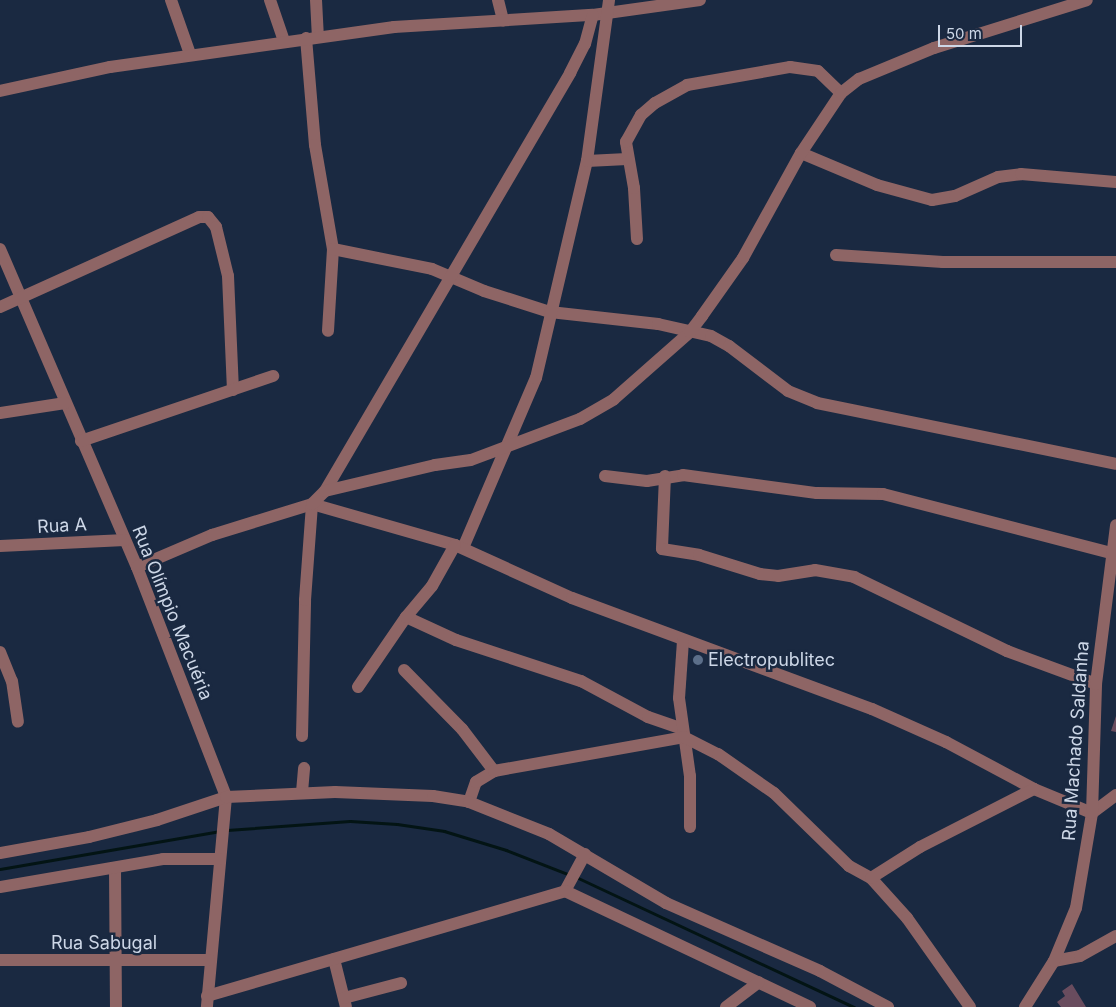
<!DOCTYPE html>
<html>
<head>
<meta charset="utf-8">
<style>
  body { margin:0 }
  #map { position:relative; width:1116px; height:1007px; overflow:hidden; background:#1a2941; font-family:Inter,sans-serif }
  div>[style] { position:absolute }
  .stream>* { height:3px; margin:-1.5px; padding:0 1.5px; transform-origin:1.5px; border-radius:1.5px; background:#031414 }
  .building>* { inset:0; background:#694c5e }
  .minor>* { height:12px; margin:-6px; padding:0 6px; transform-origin:6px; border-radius:6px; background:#8e6565 }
  .dots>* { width:14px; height:14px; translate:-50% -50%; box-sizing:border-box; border:2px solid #1a2941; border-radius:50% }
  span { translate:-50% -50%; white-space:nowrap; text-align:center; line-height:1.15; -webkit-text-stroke:5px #1a2941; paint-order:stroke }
  .street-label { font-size:18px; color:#cdd7e7 }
  .poi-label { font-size:18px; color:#cdd7e7 }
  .left { translate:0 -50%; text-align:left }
  .scale { position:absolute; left:938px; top:25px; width:84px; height:22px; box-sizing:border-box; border:2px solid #cdd7e7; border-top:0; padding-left:6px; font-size:15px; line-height:18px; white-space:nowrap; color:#cdd7e7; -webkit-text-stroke:4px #1a2941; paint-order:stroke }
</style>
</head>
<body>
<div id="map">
  <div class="stream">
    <div style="left:227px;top:830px;width:123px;rotate:-4.2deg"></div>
    <div style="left:350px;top:821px;width:47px;rotate:3.7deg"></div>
    <div style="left:397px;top:824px;width:48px;rotate:8.5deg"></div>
    <div style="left:444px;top:831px;width:65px;rotate:17deg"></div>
    <div style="left:506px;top:850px;width:69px;rotate:21.3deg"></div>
    <div style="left:0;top:869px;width:222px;rotate:-9.8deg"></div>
    <div style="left:576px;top:877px;width:307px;rotate:25.1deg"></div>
  </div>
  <div class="building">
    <div style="clip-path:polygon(1116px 716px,1116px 732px,1111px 731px)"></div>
    <div style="clip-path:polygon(1072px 984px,1086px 1007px,1061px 1007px,1057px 1002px,1065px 996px,1062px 991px)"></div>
  </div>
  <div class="minor">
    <div style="left:171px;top:0;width:57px;rotate:70.6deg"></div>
    <div style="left:270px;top:0;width:43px;rotate:71.1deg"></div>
    <div style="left:316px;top:0;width:37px;rotate:87deg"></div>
    <div style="left:498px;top:0;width:21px;rotate:76deg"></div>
    <div style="left:306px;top:38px;width:107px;rotate:85.2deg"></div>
    <div style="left:315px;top:145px;width:106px;rotate:80.2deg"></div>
    <div style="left:333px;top:249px;width:82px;rotate:93.5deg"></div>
    <div style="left:0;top:91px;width:113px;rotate:-12.3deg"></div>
    <div style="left:110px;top:67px;width:287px;rotate:-8deg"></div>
    <div style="left:394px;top:27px;width:199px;rotate:-3.5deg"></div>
    <div style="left:593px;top:15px;width:108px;rotate:-8deg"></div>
    <div style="left:801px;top:153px;width:82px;rotate:22.8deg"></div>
    <div style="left:877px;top:185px;width:57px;rotate:15.3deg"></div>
    <div style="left:932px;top:200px;width:23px;rotate:-10deg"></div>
    <div style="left:955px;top:196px;width:47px;rotate:-23.8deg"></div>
    <div style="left:998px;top:177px;width:23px;rotate:-7deg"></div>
    <div style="left:1021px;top:174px;width:95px;rotate:4.8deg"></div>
    <div style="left:587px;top:161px;width:40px;rotate:-2.9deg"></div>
    <div style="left:637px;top:239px;width:51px;rotate:-93.4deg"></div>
    <div style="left:634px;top:188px;width:47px;rotate:-99.9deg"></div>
    <div style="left:626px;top:142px;width:31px;rotate:-61deg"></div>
    <div style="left:641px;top:115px;width:18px;rotate:-41deg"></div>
    <div style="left:655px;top:103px;width:37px;rotate:-29deg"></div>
    <div style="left:687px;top:85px;width:105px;rotate:-9.9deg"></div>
    <div style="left:790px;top:67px;width:28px;rotate:8deg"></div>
    <div style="left:818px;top:71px;width:32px;rotate:44deg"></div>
    <div style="left:0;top:249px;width:346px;rotate:66.7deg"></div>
    <div style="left:137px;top:567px;width:247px;rotate:68.8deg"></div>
    <div style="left:226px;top:797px;width:211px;rotate:95.2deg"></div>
    <div style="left:333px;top:249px;width:101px;rotate:11.4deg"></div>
    <div style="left:432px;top:269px;width:56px;rotate:22.9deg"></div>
    <div style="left:484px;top:291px;width:69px;rotate:17.7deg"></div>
    <div style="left:550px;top:312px;width:109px;rotate:6.3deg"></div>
    <div style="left:658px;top:324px;width:54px;rotate:12.8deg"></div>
    <div style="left:711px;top:336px;width:21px;rotate:29deg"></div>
    <div style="left:729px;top:346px;width:74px;rotate:37.3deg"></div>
    <div style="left:788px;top:391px;width:31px;rotate:22deg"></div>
    <div style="left:817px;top:403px;width:305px;rotate:11.5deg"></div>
    <div style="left:836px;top:255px;width:107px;rotate:3.7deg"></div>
    <div style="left:943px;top:262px;width:173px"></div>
    <div style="left:0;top:307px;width:218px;rotate:-24.3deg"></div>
    <div style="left:199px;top:217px;width:9px"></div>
    <div style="left:208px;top:217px;width:13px;rotate:51deg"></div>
    <div style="left:216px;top:227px;width:50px;rotate:76.2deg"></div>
    <div style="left:228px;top:276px;width:114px;rotate:87.5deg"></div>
    <div style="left:0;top:413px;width:66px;rotate:-8.7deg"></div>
    <div style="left:81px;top:441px;width:203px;rotate:-18.7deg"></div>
    <div style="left:605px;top:476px;width:42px;rotate:6.8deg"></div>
    <div style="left:647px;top:481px;width:36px;rotate:-9deg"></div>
    <div style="left:683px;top:475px;width:135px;rotate:7.7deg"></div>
    <div style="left:817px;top:493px;width:66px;rotate:0.9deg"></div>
    <div style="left:883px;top:494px;width:236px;rotate:14.5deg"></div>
    <div style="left:665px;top:476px;width:73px;rotate:92.4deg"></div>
    <div style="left:662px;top:549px;width:37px;rotate:9deg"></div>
    <div style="left:699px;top:555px;width:64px;rotate:17.3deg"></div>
    <div style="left:760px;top:574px;width:18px;rotate:6deg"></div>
    <div style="left:778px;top:576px;width:37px;rotate:-9deg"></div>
    <div style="left:815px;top:570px;width:40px;rotate:10deg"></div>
    <div style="left:854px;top:577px;width:170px;rotate:25.8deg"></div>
    <div style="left:1007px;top:651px;width:95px;rotate:20.3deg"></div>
    <div style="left:325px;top:491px;width:485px;rotate:-59.6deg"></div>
    <div style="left:570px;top:73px;width:33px;rotate:-63deg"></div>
    <div style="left:585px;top:44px;width:30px;rotate:-75deg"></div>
    <div style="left:0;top:546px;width:125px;rotate:-2.7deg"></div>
    <div style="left:463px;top:548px;width:185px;rotate:-66.8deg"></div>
    <div style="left:536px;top:378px;width:223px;rotate:-76.8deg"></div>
    <div style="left:587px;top:161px;width:162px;rotate:-82.2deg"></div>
    <div style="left:137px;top:567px;width:82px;rotate:-23.1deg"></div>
    <div style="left:212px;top:535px;width:105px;rotate:-17.2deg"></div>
    <div style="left:312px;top:504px;width:149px;rotate:16deg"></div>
    <div style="left:455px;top:545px;width:128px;rotate:24.4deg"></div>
    <div style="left:572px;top:598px;width:320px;rotate:20.3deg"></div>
    <div style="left:872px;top:709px;width:81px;rotate:24deg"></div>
    <div style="left:946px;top:742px;width:100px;rotate:28.1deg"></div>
    <div style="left:1034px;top:789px;width:63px;rotate:22.5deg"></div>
    <div style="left:1092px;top:813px;width:30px;rotate:-37deg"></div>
    <div style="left:406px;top:617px;width:55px;rotate:24.7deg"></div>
    <div style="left:456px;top:640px;width:132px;rotate:18.2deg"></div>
    <div style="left:581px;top:681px;width:76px;rotate:28.2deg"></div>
    <div style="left:648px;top:717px;width:36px;rotate:19deg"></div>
    <div style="left:683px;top:641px;width:57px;rotate:94deg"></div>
    <div style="left:679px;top:698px;width:79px;rotate:82deg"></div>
    <div style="left:690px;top:776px;width:51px;rotate:90deg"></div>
    <div style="left:0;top:652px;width:31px;rotate:68deg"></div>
    <div style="left:12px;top:681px;width:41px;rotate:81.7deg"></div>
    <div style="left:404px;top:670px;width:83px;rotate:45.5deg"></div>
    <div style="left:462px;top:729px;width:53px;rotate:52.7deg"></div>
    <div style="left:358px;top:687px;width:85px;rotate:-55.6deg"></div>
    <div style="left:406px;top:617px;width:40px;rotate:-50deg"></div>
    <div style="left:432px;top:586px;width:47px;rotate:-60.7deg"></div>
    <div style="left:302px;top:736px;width:136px;rotate:-88.7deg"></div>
    <div style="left:305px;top:600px;width:96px;rotate:-85.8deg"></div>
    <div style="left:312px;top:504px;width:18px;rotate:-45deg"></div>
    <div style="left:325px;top:491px;width:113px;rotate:-13.3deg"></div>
    <div style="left:435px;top:465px;width:36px;rotate:-8deg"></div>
    <div style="left:471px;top:460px;width:116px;rotate:-20.6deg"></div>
    <div style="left:580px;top:419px;width:39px;rotate:-30deg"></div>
    <div style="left:614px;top:399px;width:101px;rotate:-41.4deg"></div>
    <div style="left:690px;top:332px;width:20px;rotate:-53deg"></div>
    <div style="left:702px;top:316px;width:71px;rotate:-54.7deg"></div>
    <div style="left:743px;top:258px;width:120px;rotate:-61.1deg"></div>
    <div style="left:801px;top:153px;width:72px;rotate:-56.3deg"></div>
    <div style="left:841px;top:93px;width:23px;rotate:-38deg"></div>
    <div style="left:859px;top:79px;width:81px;rotate:-22.5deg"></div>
    <div style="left:934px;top:48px;width:160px;rotate:-17.4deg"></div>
    <div style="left:302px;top:792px;width:24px;rotate:-85deg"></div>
    <div style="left:469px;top:802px;width:21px;rotate:-71deg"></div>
    <div style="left:476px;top:782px;width:21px;rotate:-31deg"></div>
    <div style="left:494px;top:771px;width:193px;rotate:-10.1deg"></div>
    <div style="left:684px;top:737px;width:38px;rotate:27deg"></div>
    <div style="left:718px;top:754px;width:68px;rotate:34.9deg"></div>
    <div style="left:774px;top:793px;width:105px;rotate:44.2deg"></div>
    <div style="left:849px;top:866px;width:25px;rotate:29deg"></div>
    <div style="left:871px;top:878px;width:54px;rotate:48deg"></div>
    <div style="left:907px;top:918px;width:109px;rotate:54.7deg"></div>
    <div style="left:0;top:853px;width:90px;rotate:-10.2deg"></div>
    <div style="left:89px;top:837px;width:70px;rotate:-14deg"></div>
    <div style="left:157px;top:820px;width:73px;rotate:-18.4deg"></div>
    <div style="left:226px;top:797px;width:109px;rotate:-2.6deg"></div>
    <div style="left:335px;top:792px;width:98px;rotate:2.3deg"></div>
    <div style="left:433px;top:796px;width:36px;rotate:9deg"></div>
    <div style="left:469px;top:802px;width:86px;rotate:21.8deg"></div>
    <div style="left:549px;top:834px;width:136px;rotate:30.5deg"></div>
    <div style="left:666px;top:903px;width:168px;rotate:23.8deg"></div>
    <div style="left:820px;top:971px;width:77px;rotate:27.9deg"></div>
    <div style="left:115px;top:868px;width:139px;rotate:89.6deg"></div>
    <div style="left:871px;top:878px;width:58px;rotate:-32.3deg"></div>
    <div style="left:920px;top:847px;width:128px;rotate:-27deg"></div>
    <div style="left:0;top:887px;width:165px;rotate:-9.7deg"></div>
    <div style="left:163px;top:859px;width:57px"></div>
    <div style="left:565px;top:891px;width:42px;rotate:-61.6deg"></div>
    <div style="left:334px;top:959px;width:49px;rotate:76deg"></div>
    <div style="left:0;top:960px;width:209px"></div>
    <div style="left:1054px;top:961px;width:26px;rotate:-11deg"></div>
    <div style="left:1080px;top:956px;width:41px;rotate:-29.1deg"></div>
    <div style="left:207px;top:996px;width:373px;rotate:-16.3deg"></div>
    <div style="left:565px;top:891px;width:271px;rotate:25.3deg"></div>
    <div style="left:344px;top:998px;width:59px;rotate:-14.7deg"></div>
    <div style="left:726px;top:1007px;width:41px;rotate:-37.1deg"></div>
    <div style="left:1025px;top:1007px;width:54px;rotate:-57.8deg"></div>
    <div style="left:1054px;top:961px;width:57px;rotate:-67.5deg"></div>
    <div style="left:1076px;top:908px;width:96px;rotate:-80.4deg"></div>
    <div style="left:1092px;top:813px;width:129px;rotate:-88.2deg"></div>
    <div style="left:1096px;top:684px;width:160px;rotate:-82.8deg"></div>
  </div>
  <div class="dots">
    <div style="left:698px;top:660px;background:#5c6f8a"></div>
  </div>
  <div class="street-label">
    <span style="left:62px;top:526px;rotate:-3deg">Rua A</span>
    <span style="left:172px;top:613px;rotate:68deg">Rua Olímpio Macuéria</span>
    <span style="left:1076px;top:741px;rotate:-86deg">Rua Machado Saldanha</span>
    <span style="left:104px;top:943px">Rua Sabugal</span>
  </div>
  <div class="poi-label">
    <span class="left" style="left:708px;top:660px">Electropublitec</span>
  </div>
  <div class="scale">50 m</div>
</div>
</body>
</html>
